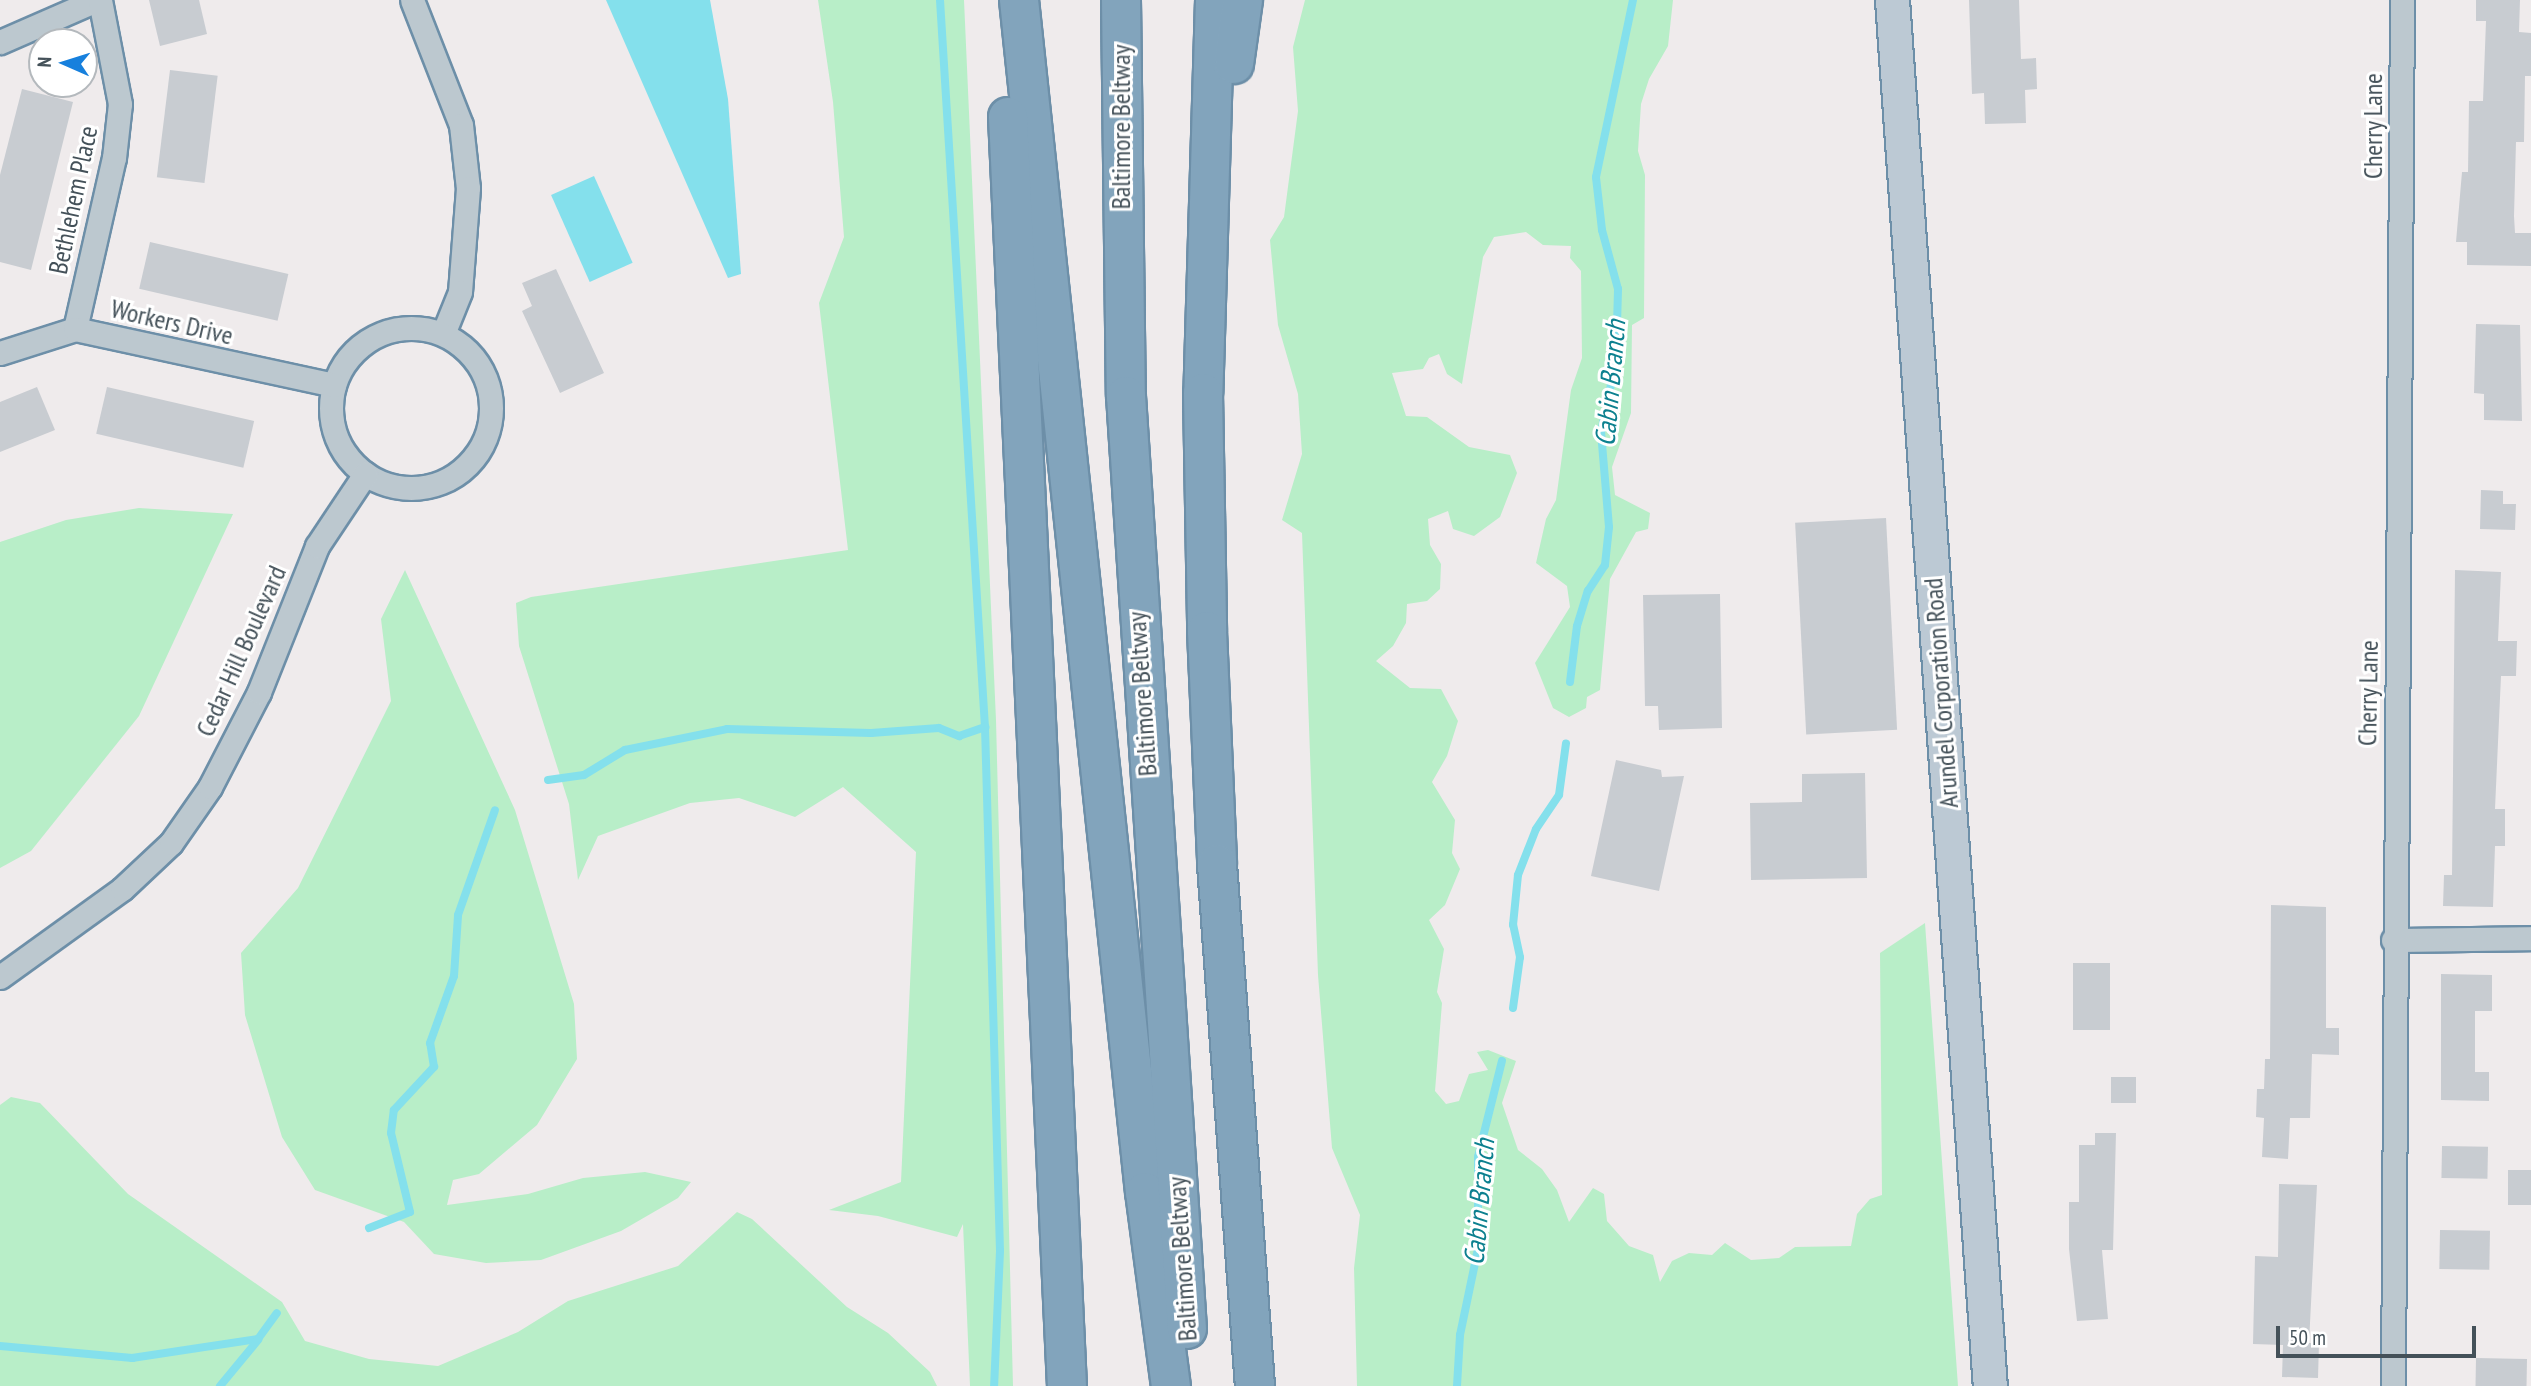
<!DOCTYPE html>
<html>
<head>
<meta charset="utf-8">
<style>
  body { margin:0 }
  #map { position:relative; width:2531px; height:1386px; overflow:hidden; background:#efebec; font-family:"PT Sans Narrow",sans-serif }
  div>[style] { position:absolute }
  .green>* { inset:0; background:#b8eec8 }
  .water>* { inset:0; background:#84e0ec; transform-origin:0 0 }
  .stream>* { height:8px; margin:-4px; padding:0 4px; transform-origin:4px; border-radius:4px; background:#84e0ec }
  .building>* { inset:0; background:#c8ccd1; transform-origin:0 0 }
  .roads { filter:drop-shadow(2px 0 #6d8fa8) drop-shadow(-2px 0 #6d8fa8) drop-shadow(0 2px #6d8fa8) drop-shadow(0 -2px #6d8fa8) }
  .street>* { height:23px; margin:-11.5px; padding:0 11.5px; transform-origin:11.5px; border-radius:11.5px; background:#bcc8cf }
  .street>.ring { margin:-11.5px; padding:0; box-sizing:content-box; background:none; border:23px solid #bcc8cf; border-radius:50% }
  .secondary>* { height:33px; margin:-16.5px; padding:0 16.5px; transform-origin:16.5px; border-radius:16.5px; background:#bcc9d4 }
  .highway>* { height:38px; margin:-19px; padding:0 19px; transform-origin:19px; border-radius:19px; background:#82a4bc }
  span { translate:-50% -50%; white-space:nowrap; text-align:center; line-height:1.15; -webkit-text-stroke:6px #fff; paint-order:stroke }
  .street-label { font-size:26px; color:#445159 }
  .water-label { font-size:28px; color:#0c808f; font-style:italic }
  .north { position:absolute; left:28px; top:28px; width:70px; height:70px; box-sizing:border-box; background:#fff; border:2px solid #b4b9bd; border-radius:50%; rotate:273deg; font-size:19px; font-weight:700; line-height:28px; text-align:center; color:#445159 }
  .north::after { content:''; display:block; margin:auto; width:24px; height:32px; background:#1780dd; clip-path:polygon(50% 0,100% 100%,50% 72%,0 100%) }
  .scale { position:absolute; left:2276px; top:1326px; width:200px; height:32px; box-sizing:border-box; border:4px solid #445159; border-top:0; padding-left:9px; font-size:21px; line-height:24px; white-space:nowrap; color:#445159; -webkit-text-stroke:5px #fff; paint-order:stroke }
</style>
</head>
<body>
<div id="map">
  <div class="green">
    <div style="clip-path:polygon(818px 0,964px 0,996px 720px,1013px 1386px,970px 1386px,963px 1224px,957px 1237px,878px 1216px,829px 1210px,901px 1182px,916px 852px,843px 787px,795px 817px,739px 798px,690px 803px,598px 836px,578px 880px,569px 804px,519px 646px,516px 603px,531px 597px,848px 550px,819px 303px,844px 237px,833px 102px)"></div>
    <div style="clip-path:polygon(1305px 0,1673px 0,1668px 46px,1649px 79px,1641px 104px,1638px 151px,1645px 175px,1644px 318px,1632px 325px,1631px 413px,1612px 467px,1615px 495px,1650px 513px,1648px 529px,1636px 532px,1610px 579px,1600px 690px,1587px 697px,1586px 708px,1569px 717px,1553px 708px,1535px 663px,1570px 607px,1567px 586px,1536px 563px,1546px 519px,1556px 500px,1571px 390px,1582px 358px,1581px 271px,1570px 258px,1571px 246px,1543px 245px,1526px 232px,1494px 237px,1483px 257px,1462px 384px,1447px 374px,1439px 354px,1429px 358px,1423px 369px,1392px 373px,1406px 416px,1427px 417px,1469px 447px,1510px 455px,1517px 473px,1500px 517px,1474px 536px,1453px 529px,1448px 511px,1428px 519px,1430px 545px,1441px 564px,1440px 589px,1427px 601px,1407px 604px,1406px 623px,1393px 646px,1376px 661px,1410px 688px,1441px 689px,1458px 721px,1447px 756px,1432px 782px,1455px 820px,1452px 853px,1460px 869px,1445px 905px,1429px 920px,1444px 949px,1437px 992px,1442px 1003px,1435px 1091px,1446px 1104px,1459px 1101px,1469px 1074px,1488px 1070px,1477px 1052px,1488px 1050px,1516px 1061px,1502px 1103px,1518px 1150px,1542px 1169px,1557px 1190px,1569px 1222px,1593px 1188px,1604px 1194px,1607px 1221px,1629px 1246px,1653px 1255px,1660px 1282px,1672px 1261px,1689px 1253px,1712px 1255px,1725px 1243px,1751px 1260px,1779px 1258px,1795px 1247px,1851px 1246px,1857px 1214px,1870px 1199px,1882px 1195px,1880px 953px,1925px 923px,1958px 1386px,1357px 1386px,1354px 1268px,1360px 1215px,1332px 1148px,1318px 975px,1302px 533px,1282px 520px,1302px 454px,1298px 394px,1278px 325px,1270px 240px,1284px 217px,1298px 111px,1293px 47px)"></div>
    <div style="clip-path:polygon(139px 508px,233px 514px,139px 716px,31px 851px,0 868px,0 542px,66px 520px)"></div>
    <div style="clip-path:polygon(405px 570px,515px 810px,574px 1004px,577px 1059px,537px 1125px,479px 1174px,453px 1180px,447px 1205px,528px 1194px,583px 1178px,645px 1172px,691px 1182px,678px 1198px,621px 1231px,541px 1260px,486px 1263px,434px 1254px,404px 1222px,315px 1190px,282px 1137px,245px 1015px,241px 953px,298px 888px,391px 701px,381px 619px)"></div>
    <div style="clip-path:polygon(11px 1097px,40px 1103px,128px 1194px,282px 1302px,305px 1341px,369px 1359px,438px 1366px,518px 1332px,568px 1301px,678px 1266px,737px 1212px,752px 1219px,847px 1307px,888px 1333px,930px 1372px,937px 1386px,0 1386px,0 1105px)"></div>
  </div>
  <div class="water">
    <div style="clip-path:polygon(606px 0,710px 0,728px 99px,741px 274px,728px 278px)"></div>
    <div style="left:594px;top:176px;width:95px;height:47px;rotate:66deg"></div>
  </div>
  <div class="stream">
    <div style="left:940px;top:0;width:728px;rotate:86.46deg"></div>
    <div style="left:985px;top:727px;width:524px;rotate:88.36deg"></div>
    <div style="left:1000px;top:1251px;width:135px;rotate:92.5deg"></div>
    <div style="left:1570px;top:682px;width:56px;rotate:-82.9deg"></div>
    <div style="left:1577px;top:626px;width:37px;rotate:-73deg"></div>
    <div style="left:1588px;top:591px;width:31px;rotate:-57deg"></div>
    <div style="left:1605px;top:565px;width:38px;rotate:-84deg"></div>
    <div style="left:1609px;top:527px;width:95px;rotate:-94.8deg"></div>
    <div style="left:1601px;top:432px;width:73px;rotate:-78.1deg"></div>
    <div style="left:1616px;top:361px;width:72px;rotate:-88.4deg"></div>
    <div style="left:1618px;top:289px;width:61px;rotate:-105.2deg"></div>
    <div style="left:1602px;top:230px;width:53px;rotate:-96.5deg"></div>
    <div style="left:1596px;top:177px;width:181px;rotate:-78.2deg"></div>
    <div style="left:548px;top:780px;width:36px;rotate:-8deg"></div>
    <div style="left:584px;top:775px;width:48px;rotate:-31.4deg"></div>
    <div style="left:625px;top:750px;width:104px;rotate:-11.6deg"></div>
    <div style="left:727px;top:729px;width:144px;rotate:1.6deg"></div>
    <div style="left:871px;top:733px;width:68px;rotate:-4.2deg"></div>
    <div style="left:939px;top:728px;width:22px;rotate:22deg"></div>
    <div style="left:959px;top:736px;width:28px;rotate:-19deg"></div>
    <div style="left:1513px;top:1008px;width:51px;rotate:-82.2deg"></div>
    <div style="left:1520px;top:957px;width:33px;rotate:-102deg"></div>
    <div style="left:1513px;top:925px;width:50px;rotate:-84.3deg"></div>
    <div style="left:1518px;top:875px;width:49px;rotate:-68.6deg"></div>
    <div style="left:1536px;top:829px;width:41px;rotate:-55.9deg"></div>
    <div style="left:1559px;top:795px;width:52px;rotate:-82.3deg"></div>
    <div style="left:369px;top:1228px;width:44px;rotate:-21.3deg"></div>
    <div style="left:410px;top:1212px;width:81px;rotate:-103.5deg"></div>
    <div style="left:391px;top:1133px;width:23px;rotate:-83deg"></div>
    <div style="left:394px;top:1110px;width:59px;rotate:-47.1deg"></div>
    <div style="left:434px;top:1067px;width:24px;rotate:-99deg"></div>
    <div style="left:430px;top:1043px;width:71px;rotate:-70.3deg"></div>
    <div style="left:454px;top:976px;width:61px;rotate:-86.2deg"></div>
    <div style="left:458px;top:915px;width:111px;rotate:-70.6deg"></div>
    <div style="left:0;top:1346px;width:133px;rotate:5.2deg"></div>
    <div style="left:132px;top:1358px;width:127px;rotate:-8.6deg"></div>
    <div style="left:258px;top:1339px;width:32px;rotate:-54deg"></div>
    <div style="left:220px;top:1386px;width:60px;rotate:-50.4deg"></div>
    <div style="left:1457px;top:1386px;width:51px;rotate:-86.6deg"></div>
    <div style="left:1460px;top:1335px;width:88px;rotate:-78.2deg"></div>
    <div style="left:1478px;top:1249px;width:92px;rotate:-90deg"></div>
    <div style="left:1478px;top:1157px;width:99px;rotate:-76deg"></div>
  </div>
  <div class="building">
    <div style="clip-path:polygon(149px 0,199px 0,207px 34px,160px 46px)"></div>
    <div style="clip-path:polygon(1969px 0,2019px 0,2021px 59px,2036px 58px,2037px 89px,2025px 90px,2026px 123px,1985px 124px,1984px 93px,1972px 94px)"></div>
    <div style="clip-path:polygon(2476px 0,2520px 0,2519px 32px,2531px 33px,2531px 76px,2525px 76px,2524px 142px,2516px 142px,2514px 216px,2515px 233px,2531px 233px,2531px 266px,2467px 265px,2467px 242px,2456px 242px,2462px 172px,2468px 172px,2469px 101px,2483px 101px,2486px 21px,2476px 21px)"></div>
    <div style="left:170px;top:70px;width:48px;height:108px;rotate:7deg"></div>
    <div style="clip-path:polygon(22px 89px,73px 102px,31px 270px,0 262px,0 175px)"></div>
    <div style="left:150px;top:242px;width:142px;height:48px;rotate:13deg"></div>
    <div style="clip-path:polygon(556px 269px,604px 373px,560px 393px,522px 311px,532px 306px,522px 283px)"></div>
    <div style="clip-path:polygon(2476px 324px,2520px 325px,2522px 421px,2484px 420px,2484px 394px,2474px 393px)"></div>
    <div style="clip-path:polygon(37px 387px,55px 430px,0 452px,0 402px)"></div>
    <div style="left:107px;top:387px;width:151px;height:48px;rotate:13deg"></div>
    <div style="clip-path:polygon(2481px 490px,2503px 491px,2503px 504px,2516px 504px,2515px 530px,2480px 529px)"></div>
    <div style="left:1886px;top:518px;width:212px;height:91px;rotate:87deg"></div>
    <div style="clip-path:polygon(2455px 570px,2501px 572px,2498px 641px,2517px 641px,2516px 676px,2501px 676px,2495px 809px,2505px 809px,2505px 846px,2495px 846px,2493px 907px,2443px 906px,2444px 875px,2452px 875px)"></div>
    <div style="clip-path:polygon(1720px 594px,1722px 728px,1659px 730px,1658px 706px,1645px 706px,1643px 595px)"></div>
    <div style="clip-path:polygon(1616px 760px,1661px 770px,1662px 777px,1684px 776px,1659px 891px,1591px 876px)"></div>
    <div style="clip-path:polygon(1865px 773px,1867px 878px,1751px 880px,1750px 803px,1802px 802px,1802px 774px)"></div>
    <div style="clip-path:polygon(2271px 905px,2326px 907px,2326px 1028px,2339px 1028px,2339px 1055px,2312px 1054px,2310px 1118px,2290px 1118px,2288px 1159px,2262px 1157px,2264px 1118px,2256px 1117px,2257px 1089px,2264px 1089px,2265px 1059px,2270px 1059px)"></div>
    <div style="left:2073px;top:963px;width:37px;height:67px"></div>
    <div style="clip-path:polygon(2441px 974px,2492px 975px,2492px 1011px,2475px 1011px,2475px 1072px,2489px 1072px,2489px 1101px,2441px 1100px)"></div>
    <div style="left:2111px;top:1077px;width:25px;height:26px"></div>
    <div style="clip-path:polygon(2095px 1133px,2116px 1133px,2113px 1250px,2102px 1250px,2108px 1319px,2077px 1321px,2069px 1249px,2069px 1202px,2079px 1202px,2079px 1145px,2095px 1145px)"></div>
    <div style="left:2442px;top:1146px;width:46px;height:32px;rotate:1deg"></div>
    <div style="left:2508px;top:1170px;width:23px;height:35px"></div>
    <div style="clip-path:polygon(2279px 1184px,2317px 1185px,2309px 1343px,2319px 1343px,2318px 1378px,2282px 1377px,2283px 1345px,2253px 1344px,2255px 1256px,2278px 1257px)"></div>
    <div style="left:2440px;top:1230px;width:50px;height:39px;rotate:1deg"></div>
    <div style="left:2476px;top:1358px;width:51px;height:28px;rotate:1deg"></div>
  </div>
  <div class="roads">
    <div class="street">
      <div style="left:412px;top:0;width:134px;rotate:68.6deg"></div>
      <div style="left:461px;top:125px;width:63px;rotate:83.7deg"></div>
      <div style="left:468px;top:188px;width:104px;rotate:94.4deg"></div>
      <div style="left:460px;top:292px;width:45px;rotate:112deg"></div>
      <div style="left:0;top:42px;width:105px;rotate:-23.6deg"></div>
      <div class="ring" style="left:331px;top:328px;width:137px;height:137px"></div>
      <div style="left:75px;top:329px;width:175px;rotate:-77.2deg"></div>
      <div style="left:114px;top:158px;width:54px;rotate:-83.7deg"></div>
      <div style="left:120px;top:104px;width:106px;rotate:-100.9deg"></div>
      <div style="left:0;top:353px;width:79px;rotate:-17.7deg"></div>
      <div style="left:75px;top:329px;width:265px;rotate:12.2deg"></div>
      <div style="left:2393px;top:940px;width:138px;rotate:-0.8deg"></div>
      <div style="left:0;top:977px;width:150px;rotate:-35.8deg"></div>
      <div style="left:122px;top:889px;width:67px;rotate:-43.2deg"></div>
      <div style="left:171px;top:843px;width:68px;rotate:-55.1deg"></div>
      <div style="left:210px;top:787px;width:107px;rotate:-62.7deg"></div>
      <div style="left:259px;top:692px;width:157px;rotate:-68.3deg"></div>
      <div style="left:317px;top:546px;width:87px;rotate:-56.3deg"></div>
      <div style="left:2393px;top:1386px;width:1386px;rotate:-89.63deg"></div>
    </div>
    <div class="secondary">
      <div style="left:1892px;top:0;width:1389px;rotate:85.96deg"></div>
    </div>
    <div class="highway">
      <div style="left:1019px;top:0;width:1199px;rotate:83.97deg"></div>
      <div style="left:1145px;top:1192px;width:196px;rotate:82.4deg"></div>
      <div style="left:1121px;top:0;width:396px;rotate:89.3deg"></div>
      <div style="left:1126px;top:396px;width:935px;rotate:86.26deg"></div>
      <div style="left:1215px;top:0;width:393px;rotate:91.7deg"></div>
      <div style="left:1203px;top:393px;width:238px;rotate:89deg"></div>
      <div style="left:1207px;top:631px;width:233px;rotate:87.5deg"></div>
      <div style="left:1217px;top:864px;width:523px;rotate:85.84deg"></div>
      <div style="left:1234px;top:64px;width:65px;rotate:-82deg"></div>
      <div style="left:1008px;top:117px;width:1270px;rotate:87.34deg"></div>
    </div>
  </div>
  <div class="street-label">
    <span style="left:2373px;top:126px;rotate:-90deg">Cherry Lane</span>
    <span style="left:1121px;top:127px;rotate:-90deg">Baltimore Beltway</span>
    <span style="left:73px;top:200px;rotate:-78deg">Bethlehem Place</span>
    <span style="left:172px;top:322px;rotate:13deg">Workers Drive</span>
    <span style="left:241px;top:651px;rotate:-66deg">Cedar Hill Boulevard</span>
    <span style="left:1941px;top:693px;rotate:-94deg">Arundel Corporation Road</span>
    <span style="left:2368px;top:693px;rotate:-89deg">Cherry Lane</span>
    <span style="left:1142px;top:694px;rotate:-94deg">Baltimore Beltway</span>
    <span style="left:1182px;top:1259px;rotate:-94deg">Baltimore Beltway</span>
  </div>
  <div class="water-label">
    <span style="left:1610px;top:383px;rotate:-85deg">Cabin Branch</span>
    <span style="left:1479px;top:1202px;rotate:-85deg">Cabin Branch</span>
  </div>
  <div class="north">N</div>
  <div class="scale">50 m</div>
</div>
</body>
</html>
